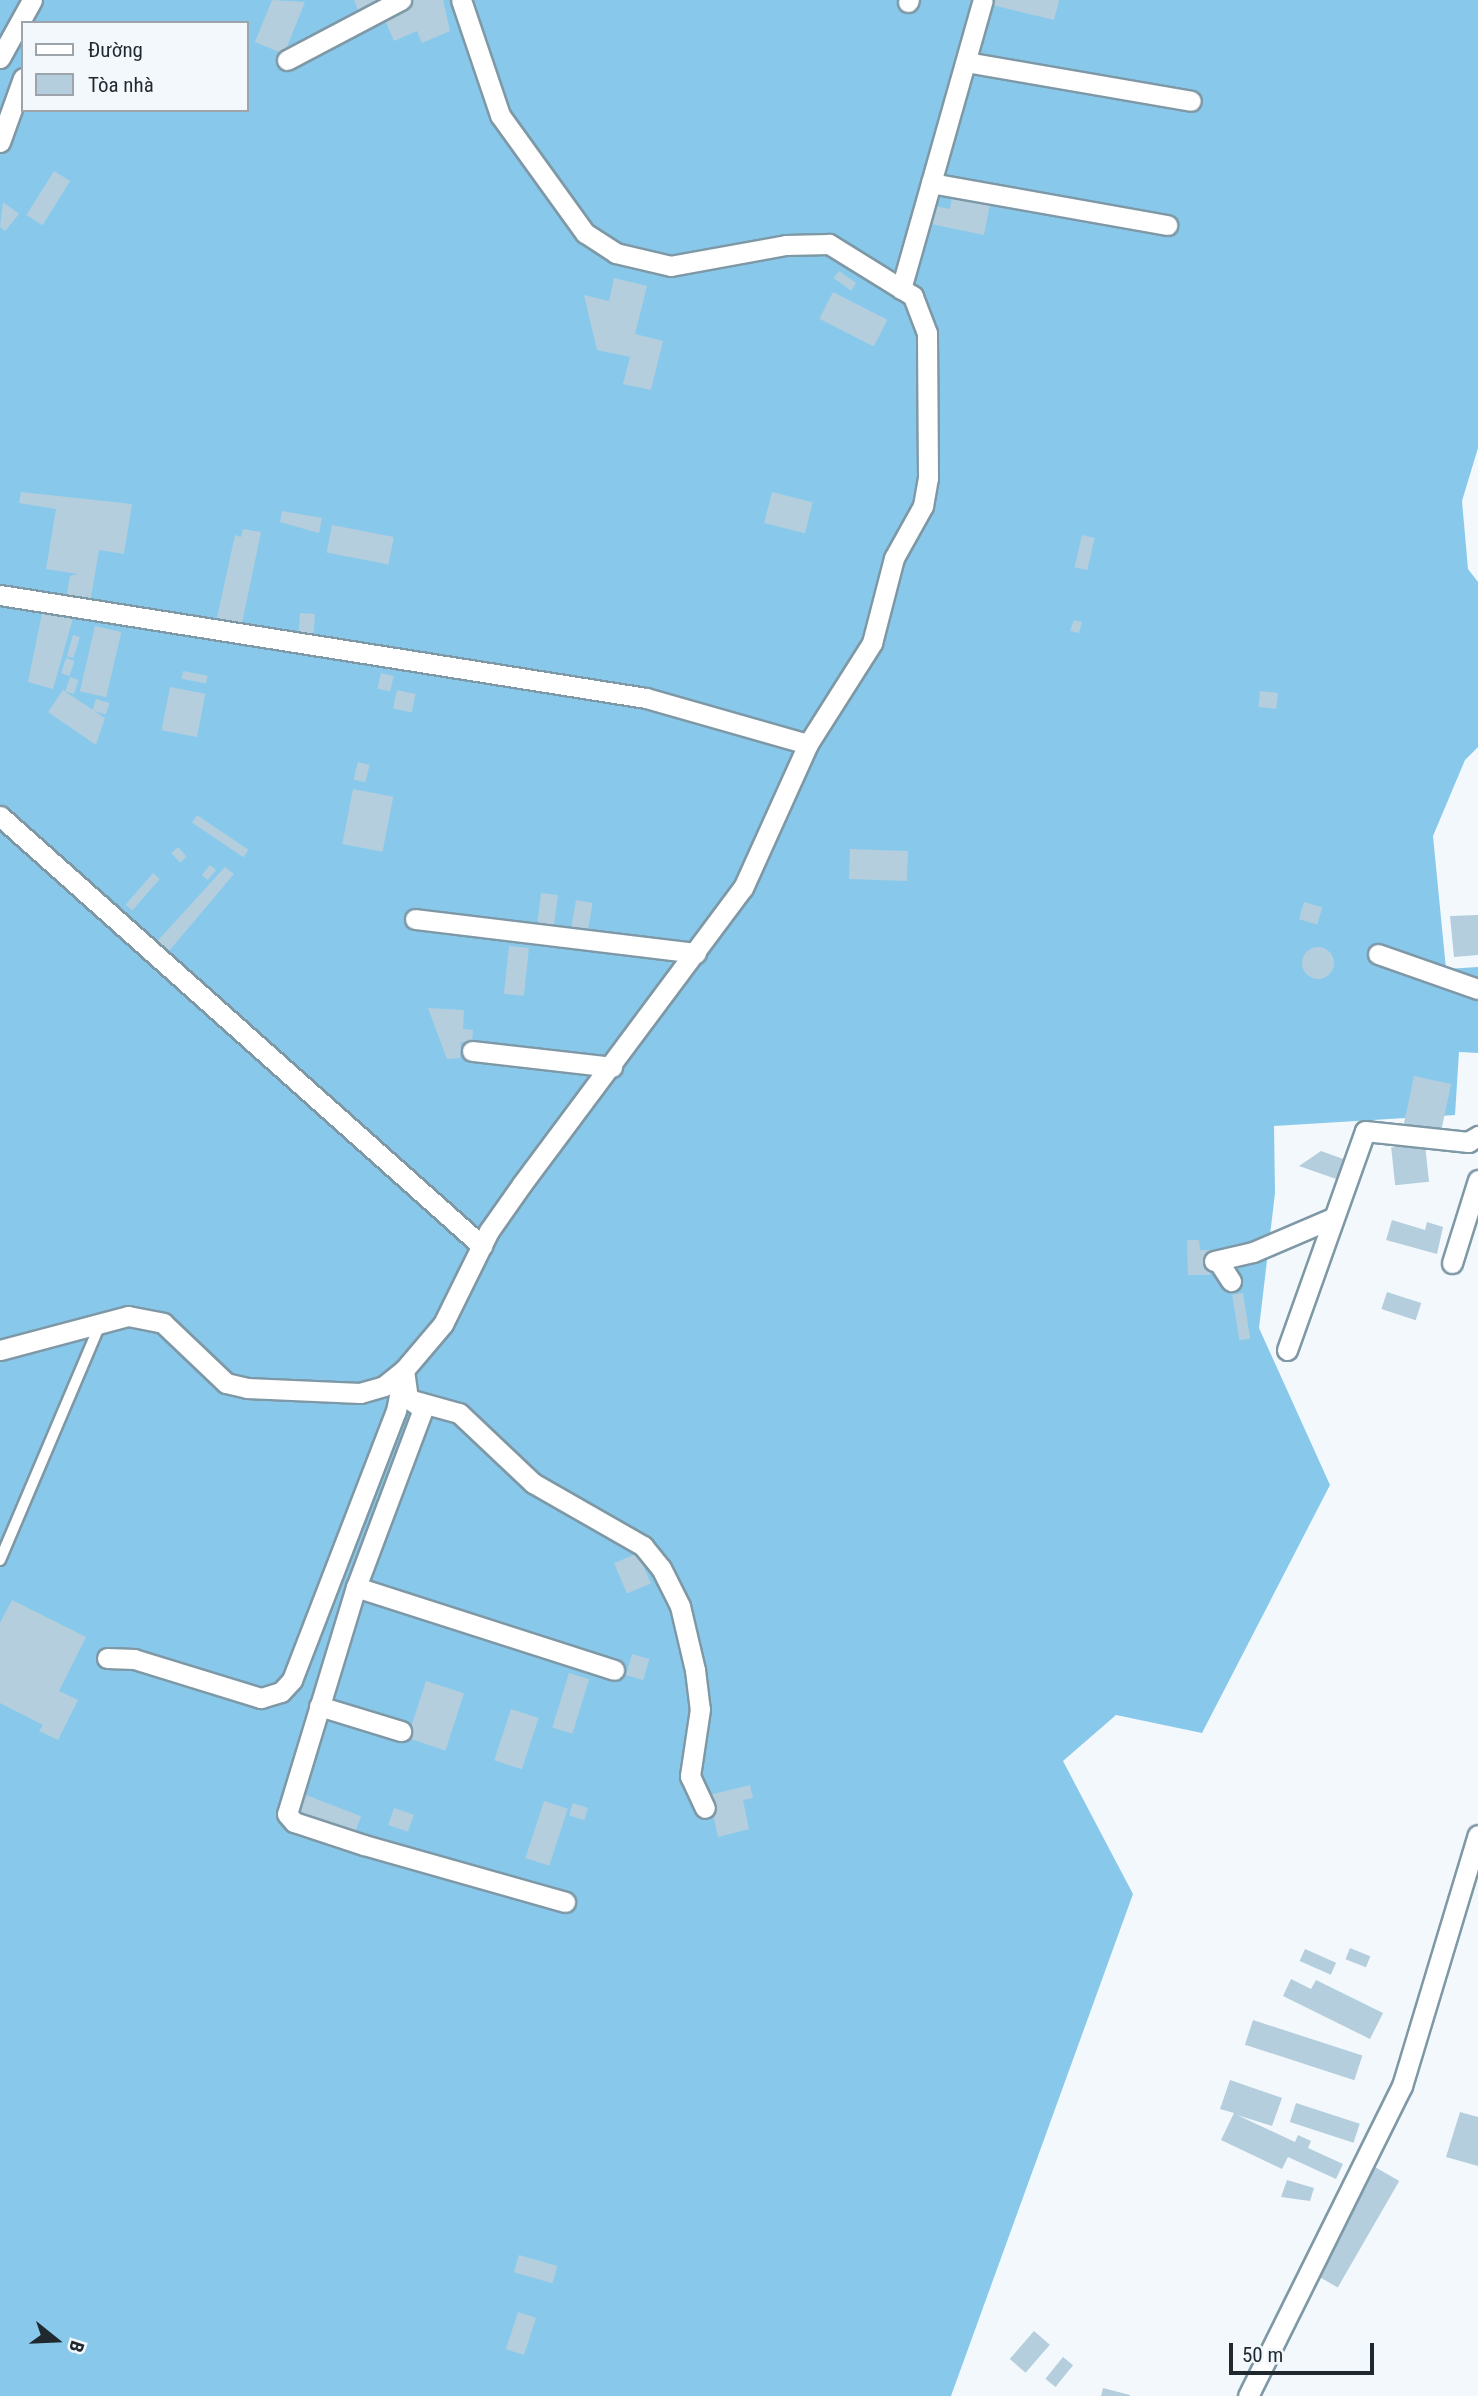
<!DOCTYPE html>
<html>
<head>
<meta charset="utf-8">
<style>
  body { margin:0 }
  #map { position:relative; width:1478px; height:2396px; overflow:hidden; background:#f3f8fc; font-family:"Roboto Condensed",sans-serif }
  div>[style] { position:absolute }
  .forest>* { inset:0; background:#88c9eb }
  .building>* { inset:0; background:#b4cedd; transform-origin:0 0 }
  .round { border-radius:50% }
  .roads { filter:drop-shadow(2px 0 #7f98a6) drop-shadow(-2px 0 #7f98a6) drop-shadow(0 2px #7f98a6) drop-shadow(0 -2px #7f98a6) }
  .service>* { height:10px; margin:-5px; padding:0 5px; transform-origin:5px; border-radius:5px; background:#fff }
  .minor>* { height:19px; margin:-9.5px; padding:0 9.5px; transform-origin:9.5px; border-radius:9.5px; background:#fff }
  span { translate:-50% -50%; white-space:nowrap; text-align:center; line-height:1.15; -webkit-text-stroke:5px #f3f8fc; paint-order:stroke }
  .legend { position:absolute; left:21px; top:21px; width:228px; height:91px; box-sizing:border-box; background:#f3f8fc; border:2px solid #9ea5aa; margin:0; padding:9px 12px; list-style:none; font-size:21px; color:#1f292f }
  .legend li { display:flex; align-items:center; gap:14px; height:35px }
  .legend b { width:35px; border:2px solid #9ea5aa }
  .north { position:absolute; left:21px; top:2305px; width:70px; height:70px; -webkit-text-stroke:5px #f3f8fc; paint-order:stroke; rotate:108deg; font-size:19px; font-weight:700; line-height:28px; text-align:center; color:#1f292f }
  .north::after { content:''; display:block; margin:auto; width:24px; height:32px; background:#1f292f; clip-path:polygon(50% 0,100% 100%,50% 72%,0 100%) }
  .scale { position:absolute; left:1229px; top:2343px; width:145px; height:32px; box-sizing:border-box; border:4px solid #1f292f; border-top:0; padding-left:9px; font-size:21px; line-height:24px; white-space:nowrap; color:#1f292f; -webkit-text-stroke:5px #f3f8fc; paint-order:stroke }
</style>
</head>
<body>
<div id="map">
  <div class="forest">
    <div style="clip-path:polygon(evenodd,0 0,1478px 0,1478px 448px,1462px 501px,1468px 569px,1478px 582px,1478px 747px,1465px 760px,1433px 836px,1446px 969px,1478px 967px,1478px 1053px,1459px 1052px,1455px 1115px,1274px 1126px,1275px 1193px,1259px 1328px,1330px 1485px,1202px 1733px,1116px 1715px,1063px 1761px,1133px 1894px,951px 2396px,0 2396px,0 0,23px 23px,247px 23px,247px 110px,23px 110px,23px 23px)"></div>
  </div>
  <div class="building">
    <div style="clip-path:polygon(272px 0,305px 2px,284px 54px,255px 42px)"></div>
    <div style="clip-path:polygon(354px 0,390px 0,359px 13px)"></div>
    <div style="clip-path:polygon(412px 0,443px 0,450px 31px,422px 43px,417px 31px,394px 41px,382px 13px)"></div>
    <div style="clip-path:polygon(993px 0,1059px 0,1054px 20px,992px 5px)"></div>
    <div style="left:54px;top:171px;width:19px;height:52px;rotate:32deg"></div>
    <div style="clip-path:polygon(952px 197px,990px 204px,984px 235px,931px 224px,935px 206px,950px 209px)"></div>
    <div style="clip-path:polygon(3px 202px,19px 214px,5px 231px,0 227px)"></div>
    <div style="left:839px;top:271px;width:21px;height:9px;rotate:35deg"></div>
    <div style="clip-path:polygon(614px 278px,647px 286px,635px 334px,663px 341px,651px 390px,623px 384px,630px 357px,597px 350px,584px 295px,609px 301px)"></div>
    <div style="left:833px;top:292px;width:61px;height:30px;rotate:27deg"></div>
    <div style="clip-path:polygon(21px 492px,132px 504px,124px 554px,99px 550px,90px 603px,66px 599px,70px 576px,78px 574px,46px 569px,56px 509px,19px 503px)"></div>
    <div style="left:772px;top:492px;width:42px;height:32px;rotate:14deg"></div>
    <div style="clip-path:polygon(282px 511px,322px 518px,319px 533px,280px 522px)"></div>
    <div style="left:332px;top:525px;width:63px;height:28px;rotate:11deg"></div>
    <div style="clip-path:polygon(243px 529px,261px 532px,240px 633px,215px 627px,235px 535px,241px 537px)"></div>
    <div style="left:1082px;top:535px;width:13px;height:33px;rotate:13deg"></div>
    <div style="clip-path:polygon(43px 609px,73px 618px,53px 689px,28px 682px)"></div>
    <div style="left:300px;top:613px;width:15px;height:21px;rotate:4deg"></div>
    <div style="clip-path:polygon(1074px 620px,1082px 622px,1079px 633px,1070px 631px)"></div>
    <div style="left:95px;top:626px;width:27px;height:67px;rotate:13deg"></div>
    <div style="left:73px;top:635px;width:7px;height:22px;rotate:16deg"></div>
    <div style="left:66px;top:658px;width:9px;height:16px;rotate:18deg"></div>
    <div style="left:183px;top:671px;width:25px;height:8px;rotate:11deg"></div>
    <div style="left:381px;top:673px;width:13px;height:16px;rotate:13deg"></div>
    <div style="left:70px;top:677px;width:9px;height:15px;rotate:18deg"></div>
    <div style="left:170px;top:687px;width:36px;height:44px;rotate:11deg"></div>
    <div style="clip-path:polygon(63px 690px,105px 718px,96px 745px,48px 712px)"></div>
    <div style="left:397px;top:690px;width:19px;height:19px;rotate:12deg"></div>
    <div style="left:1260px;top:691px;width:18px;height:16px;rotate:6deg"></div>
    <div style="left:96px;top:699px;width:14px;height:12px;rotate:17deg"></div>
    <div style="left:358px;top:762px;width:12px;height:18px;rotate:14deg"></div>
    <div style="left:353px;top:789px;width:41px;height:56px;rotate:11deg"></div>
    <div style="left:197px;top:815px;width:62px;height:9px;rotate:34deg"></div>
    <div style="left:178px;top:847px;width:13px;height:9px;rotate:48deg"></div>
    <div style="left:850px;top:849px;width:58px;height:30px;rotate:2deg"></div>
    <div style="left:210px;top:865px;width:8px;height:13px;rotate:40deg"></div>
    <div style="clip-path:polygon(225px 867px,234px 874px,163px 958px,151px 948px)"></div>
    <div style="left:153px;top:873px;width:9px;height:42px;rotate:41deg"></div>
    <div style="left:541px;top:893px;width:17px;height:41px;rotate:7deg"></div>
    <div style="left:576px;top:900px;width:17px;height:34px;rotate:10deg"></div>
    <div style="left:1304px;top:902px;width:19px;height:18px;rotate:16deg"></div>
    <div style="clip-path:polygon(1478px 915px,1478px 955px,1454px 957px,1450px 916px)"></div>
    <div style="left:509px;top:946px;width:20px;height:48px;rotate:6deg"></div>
    <div class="round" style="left:1302px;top:947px;width:32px;height:32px"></div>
    <div style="clip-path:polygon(428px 1008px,464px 1010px,463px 1029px,473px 1030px,472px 1042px,461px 1042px,460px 1058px,447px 1059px)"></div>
    <div style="left:1414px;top:1076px;width:38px;height:49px;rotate:12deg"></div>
    <div style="left:1425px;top:1144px;width:38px;height:34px;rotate:84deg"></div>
    <div style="clip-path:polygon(1321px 1151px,1346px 1160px,1339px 1180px,1299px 1166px)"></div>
    <div style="clip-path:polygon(1392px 1220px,1425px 1230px,1427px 1222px,1443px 1227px,1437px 1254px,1386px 1240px)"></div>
    <div style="clip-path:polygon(1187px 1240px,1199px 1240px,1200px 1250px,1210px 1250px,1210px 1275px,1188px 1275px)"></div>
    <div style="left:1387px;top:1292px;width:36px;height:18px;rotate:18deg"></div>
    <div style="left:1243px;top:1293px;width:46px;height:11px;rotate:81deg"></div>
    <div style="left:638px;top:1553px;width:33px;height:26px;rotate:67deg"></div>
    <div style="clip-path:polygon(12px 1600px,86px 1637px,59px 1691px,78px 1700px,58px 1740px,39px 1731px,43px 1725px,0 1703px,0 1623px)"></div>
    <div style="left:632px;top:1654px;width:18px;height:22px;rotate:16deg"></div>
    <div style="left:569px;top:1673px;width:21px;height:57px;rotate:17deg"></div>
    <div style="left:426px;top:1681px;width:40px;height:60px;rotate:18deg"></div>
    <div style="left:511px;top:1709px;width:29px;height:54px;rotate:18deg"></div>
    <div style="clip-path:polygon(750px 1785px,753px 1798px,743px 1800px,749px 1829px,718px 1837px,709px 1795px)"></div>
    <div style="left:306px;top:1795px;width:59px;height:23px;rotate:21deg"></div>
    <div style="left:544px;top:1801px;width:25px;height:60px;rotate:18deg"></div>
    <div style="left:573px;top:1803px;width:16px;height:13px;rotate:18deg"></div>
    <div style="left:394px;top:1808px;width:21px;height:18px;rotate:19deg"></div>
    <div style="left:1350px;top:1948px;width:22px;height:12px;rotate:22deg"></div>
    <div style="left:1305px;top:1949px;width:34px;height:13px;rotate:24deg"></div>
    <div style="clip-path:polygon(1291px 1979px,1311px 1989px,1316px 1980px,1383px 2013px,1370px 2039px,1283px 1996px)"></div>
    <div style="left:1253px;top:2020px;width:115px;height:26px;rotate:18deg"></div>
    <div style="clip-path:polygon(1230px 2080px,1282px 2098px,1272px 2126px,1237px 2115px,1295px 2142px,1298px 2135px,1311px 2141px,1308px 2148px,1343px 2164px,1336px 2179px,1288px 2157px,1282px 2169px,1221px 2140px,1234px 2113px,1220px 2109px)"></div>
    <div style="left:1296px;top:2103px;width:67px;height:20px;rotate:18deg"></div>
    <div style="clip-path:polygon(1460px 2112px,1478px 2117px,1478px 2166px,1446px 2157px)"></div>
    <div style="left:1375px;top:2167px;width:28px;height:123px;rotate:30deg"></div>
    <div style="clip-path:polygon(1287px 2180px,1314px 2188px,1310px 2201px,1281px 2197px)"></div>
    <div style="left:519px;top:2255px;width:40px;height:18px;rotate:16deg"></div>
    <div style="left:518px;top:2312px;width:19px;height:39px;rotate:18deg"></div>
    <div style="left:1034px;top:2331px;width:21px;height:37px;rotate:41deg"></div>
    <div style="left:1063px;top:2357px;width:13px;height:28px;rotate:39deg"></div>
    <div style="clip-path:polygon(1103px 2388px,1130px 2395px,1130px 2396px,1101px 2396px)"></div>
  </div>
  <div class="roads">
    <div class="service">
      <div style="left:0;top:1560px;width:256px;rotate:-67deg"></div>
    </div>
    <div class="minor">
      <div style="left:908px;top:2px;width:2px;rotate:-63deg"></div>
      <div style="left:0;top:58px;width:66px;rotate:-61.1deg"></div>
      <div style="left:287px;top:60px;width:129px;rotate:-27.8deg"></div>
      <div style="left:966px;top:62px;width:228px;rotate:9.8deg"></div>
      <div style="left:0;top:142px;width:68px;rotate:-70.2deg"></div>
      <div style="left:931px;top:183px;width:240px;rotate:10.1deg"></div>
      <div style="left:901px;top:289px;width:300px;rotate:-74.2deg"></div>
      <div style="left:0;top:595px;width:654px;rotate:9.06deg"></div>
      <div style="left:646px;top:698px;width:168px;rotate:15.9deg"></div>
      <div style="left:0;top:816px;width:646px;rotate:41.74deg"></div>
      <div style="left:415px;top:919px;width:283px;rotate:6.9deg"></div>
      <div style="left:1378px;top:954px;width:106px;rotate:19.3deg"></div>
      <div style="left:472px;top:1051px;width:141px;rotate:6.5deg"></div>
      <div style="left:1214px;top:1261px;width:40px;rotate:-13deg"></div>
      <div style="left:1253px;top:1252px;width:84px;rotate:-23.2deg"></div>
      <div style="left:1218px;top:1261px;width:24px;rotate:57deg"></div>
      <div style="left:1452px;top:1263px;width:87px;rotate:-72.6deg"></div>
      <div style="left:0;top:1350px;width:132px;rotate:-14.9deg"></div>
      <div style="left:128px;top:1316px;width:36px;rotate:11deg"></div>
      <div style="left:163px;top:1323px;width:87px;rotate:43.6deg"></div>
      <div style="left:226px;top:1383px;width:22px;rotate:13deg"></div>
      <div style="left:247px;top:1388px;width:113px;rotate:2.5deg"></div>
      <div style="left:360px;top:1393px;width:25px;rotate:-16deg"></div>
      <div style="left:384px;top:1386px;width:26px;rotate:-39deg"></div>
      <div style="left:404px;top:1370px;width:60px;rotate:-49.7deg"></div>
      <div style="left:443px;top:1324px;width:104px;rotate:-63.7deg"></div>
      <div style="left:489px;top:1231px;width:57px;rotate:-54.9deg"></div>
      <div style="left:522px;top:1184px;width:369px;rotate:-53.3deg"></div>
      <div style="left:743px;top:888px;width:158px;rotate:-65.7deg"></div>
      <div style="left:808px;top:744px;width:120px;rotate:-57.6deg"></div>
      <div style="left:872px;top:643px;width:88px;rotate:-75.5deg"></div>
      <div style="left:894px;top:558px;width:60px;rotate:-60.9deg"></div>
      <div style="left:923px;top:506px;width:28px;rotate:-80deg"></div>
      <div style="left:928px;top:478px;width:145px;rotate:-90.4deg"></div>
      <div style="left:927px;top:333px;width:40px;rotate:-111deg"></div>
      <div style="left:913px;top:296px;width:99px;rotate:-148.2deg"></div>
      <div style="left:829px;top:244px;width:43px;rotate:178.7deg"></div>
      <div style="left:786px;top:245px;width:117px;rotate:169.7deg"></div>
      <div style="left:671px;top:266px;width:57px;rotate:-166.7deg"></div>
      <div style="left:616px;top:253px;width:37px;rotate:-147deg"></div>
      <div style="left:585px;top:233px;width:145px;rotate:-125.8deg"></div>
      <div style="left:500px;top:115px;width:121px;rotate:-108.7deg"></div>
      <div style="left:1287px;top:1350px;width:232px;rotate:-70.4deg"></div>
      <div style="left:1365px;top:1131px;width:104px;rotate:6.1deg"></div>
      <div style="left:1468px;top:1142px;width:12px;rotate:-31deg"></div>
      <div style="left:409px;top:1399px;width:17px;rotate:36deg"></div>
      <div style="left:423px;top:1409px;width:190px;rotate:110.6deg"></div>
      <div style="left:356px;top:1587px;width:237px;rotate:106.9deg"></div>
      <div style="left:287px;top:1814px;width:11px;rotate:49deg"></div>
      <div style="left:294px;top:1822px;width:74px;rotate:18.2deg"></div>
      <div style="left:364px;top:1845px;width:209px;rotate:15.8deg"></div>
      <div style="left:356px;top:1587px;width:271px;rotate:17.8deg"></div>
      <div style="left:107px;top:1658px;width:27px;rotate:2deg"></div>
      <div style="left:134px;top:1659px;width:133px;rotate:17.1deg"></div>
      <div style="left:261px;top:1698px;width:21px;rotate:-17deg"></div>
      <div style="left:281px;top:1692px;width:16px;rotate:-47deg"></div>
      <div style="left:292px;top:1680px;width:288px;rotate:-68.9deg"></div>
      <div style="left:396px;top:1411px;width:42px;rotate:-79deg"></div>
      <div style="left:404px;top:1370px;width:29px;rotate:82deg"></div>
      <div style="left:408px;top:1399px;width:53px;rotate:15.4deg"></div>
      <div style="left:459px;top:1413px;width:102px;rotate:43.4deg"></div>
      <div style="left:533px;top:1483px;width:127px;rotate:29.8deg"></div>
      <div style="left:643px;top:1546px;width:28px;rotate:51deg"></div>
      <div style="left:661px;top:1568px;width:42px;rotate:63.4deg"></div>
      <div style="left:680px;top:1606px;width:66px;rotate:76.8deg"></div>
      <div style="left:695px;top:1670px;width:39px;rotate:83deg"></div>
      <div style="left:700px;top:1709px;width:68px;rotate:98.5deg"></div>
      <div style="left:690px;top:1776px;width:35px;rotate:65deg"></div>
      <div style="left:319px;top:1706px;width:86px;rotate:17deg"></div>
      <div style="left:1248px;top:2396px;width:346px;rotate:-63.6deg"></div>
      <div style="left:1402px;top:2086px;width:262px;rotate:-73.2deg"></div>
    </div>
  </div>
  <ul class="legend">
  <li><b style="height:9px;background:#fff"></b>Đường</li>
  <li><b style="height:19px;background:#b4cedd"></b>Tòa nhà</li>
  </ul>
  <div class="north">B</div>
  <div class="scale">50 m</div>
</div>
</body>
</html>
